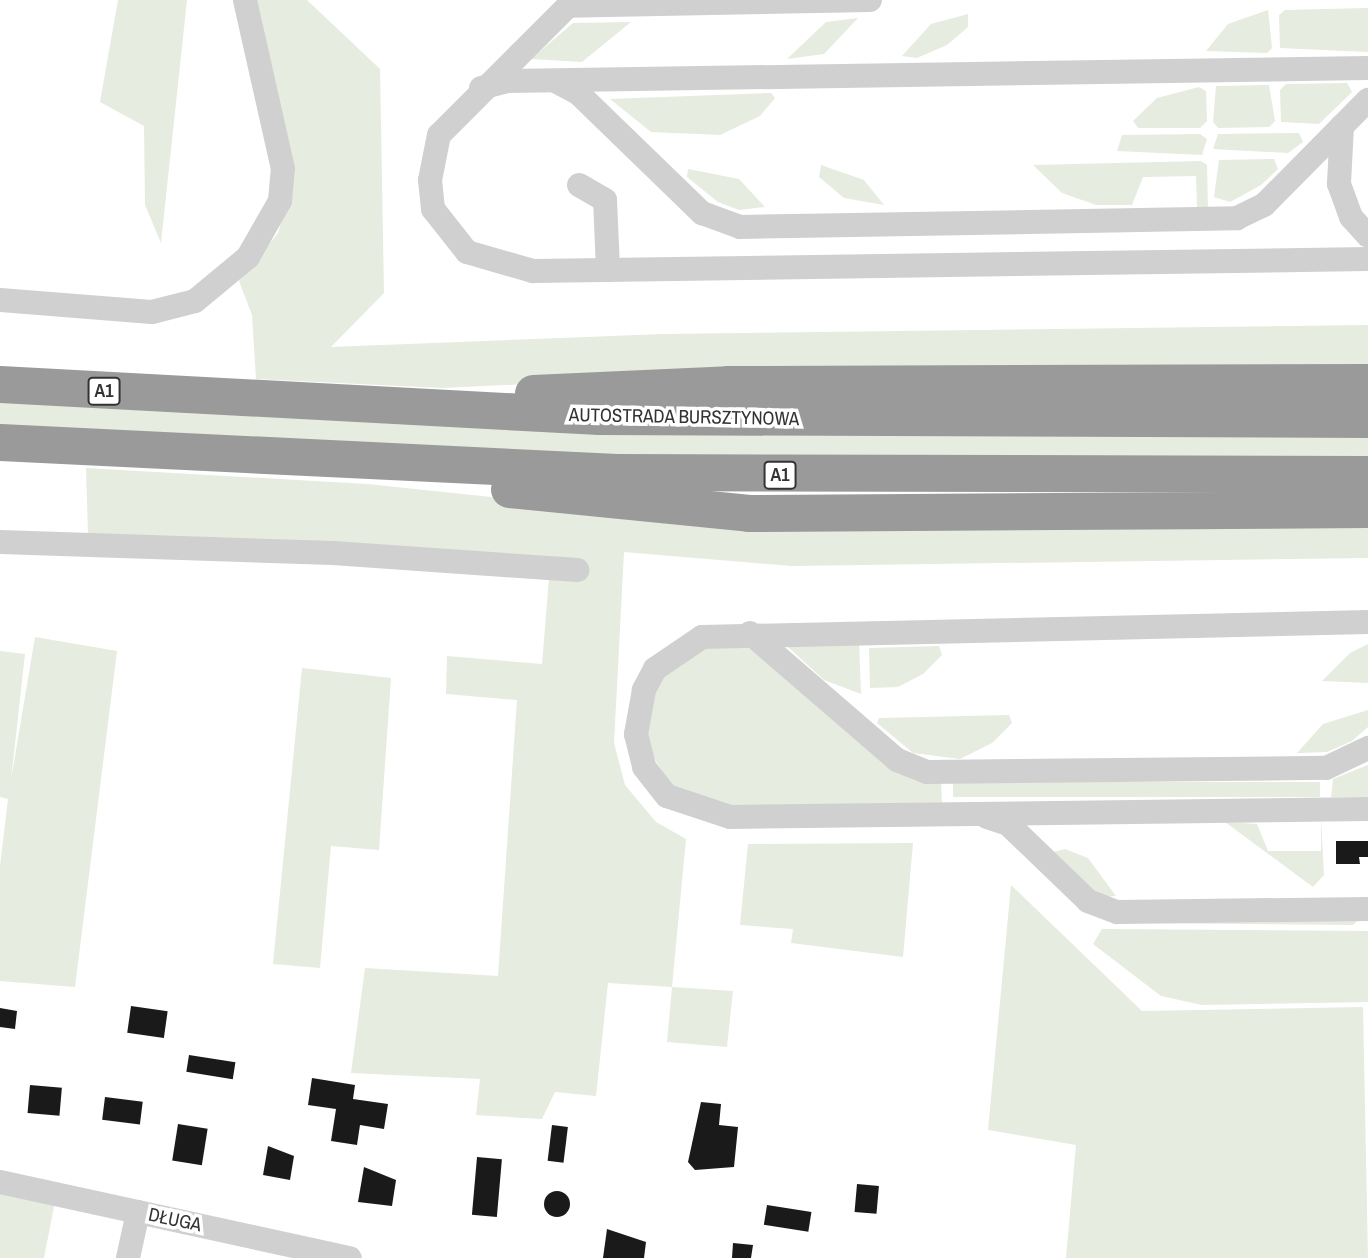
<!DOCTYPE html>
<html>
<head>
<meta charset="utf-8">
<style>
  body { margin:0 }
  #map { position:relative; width:1368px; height:1258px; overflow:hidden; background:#fff; font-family:"Archivo Narrow",sans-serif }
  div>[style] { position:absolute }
  .green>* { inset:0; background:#e6ecdf; transform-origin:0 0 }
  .building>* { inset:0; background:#1a1a1a; transform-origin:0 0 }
  .round { border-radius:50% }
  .minor>* { height:24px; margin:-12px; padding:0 12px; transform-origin:12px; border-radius:12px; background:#d0d0d0 }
  .highway>* { height:37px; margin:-18.5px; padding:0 18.5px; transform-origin:18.5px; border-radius:18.5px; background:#9a9a9a }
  span { translate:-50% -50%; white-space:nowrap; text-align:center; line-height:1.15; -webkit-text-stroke:7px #fff; paint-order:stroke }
  .shield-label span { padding:2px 5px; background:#fff; border:2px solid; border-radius:5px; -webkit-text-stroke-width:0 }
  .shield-label { font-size:18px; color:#333; font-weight:700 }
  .street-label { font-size:19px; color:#333 }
</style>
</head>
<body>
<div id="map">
  <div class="green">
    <div style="clip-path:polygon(118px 0,187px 0,161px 243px,145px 205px,144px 126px,100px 102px)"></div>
    <div style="clip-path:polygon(252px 0,307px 0,380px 69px,384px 293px,331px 347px,664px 334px,1368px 325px,1368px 373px,681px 377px,442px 388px,256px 379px,252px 315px,239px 281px,278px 233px,287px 202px)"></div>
    <div style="clip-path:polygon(1368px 8px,1368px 52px,1280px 48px,1279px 15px,1285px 10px)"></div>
    <div style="clip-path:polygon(1268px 10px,1272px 48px,1267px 53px,1206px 51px,1228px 24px)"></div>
    <div style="clip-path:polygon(968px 14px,968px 27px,947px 45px,917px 58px,902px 56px,931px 24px)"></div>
    <div style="clip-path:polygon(858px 18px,824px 54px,787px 59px,826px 22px)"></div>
    <div style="clip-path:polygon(631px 22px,582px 62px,531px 59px,573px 23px)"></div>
    <div style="clip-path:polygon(1347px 83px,1352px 92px,1319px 124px,1281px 122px,1280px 90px,1286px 84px)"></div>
    <div style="clip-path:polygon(1269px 85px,1275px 121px,1269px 127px,1218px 128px,1213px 122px,1216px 86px)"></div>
    <div style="clip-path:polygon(1199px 87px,1206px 91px,1207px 121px,1200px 128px,1138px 128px,1133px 121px,1157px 98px)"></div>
    <div style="clip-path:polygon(771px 93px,775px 98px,760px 116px,720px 135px,651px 132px,610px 99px)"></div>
    <div style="clip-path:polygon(1299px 133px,1303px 142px,1288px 153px,1213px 149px,1218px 134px)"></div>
    <div style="clip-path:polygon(1200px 134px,1207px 139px,1202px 155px,1117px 151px,1122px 135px)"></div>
    <div style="clip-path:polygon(1274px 159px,1278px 169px,1261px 185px,1230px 202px,1214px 197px,1219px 160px)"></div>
    <div style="clip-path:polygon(1201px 161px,1207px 165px,1208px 209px,1197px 207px,1196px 176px,1143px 177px,1132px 205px,1096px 205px,1062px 193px,1033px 165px)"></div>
    <div style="clip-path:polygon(821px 165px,864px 180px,884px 205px,844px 198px,819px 177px)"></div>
    <div style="clip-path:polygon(688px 169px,739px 179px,765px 207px,739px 210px,718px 202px,687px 177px)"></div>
    <div style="clip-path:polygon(0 397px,1368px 431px,1368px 462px,601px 459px,0 428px)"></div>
    <div style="clip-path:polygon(86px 468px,367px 484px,559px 504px,1368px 520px,1368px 558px,792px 566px,624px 552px,614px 743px,625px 785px,656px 822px,686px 839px,672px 987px,733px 991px,727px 1047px,667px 1042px,672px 987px,608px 983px,596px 1096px,555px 1092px,542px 1119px,476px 1115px,480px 1079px,351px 1073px,365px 968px,498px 976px,517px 700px,446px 694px,447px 656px,542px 664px,549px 578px,88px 534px)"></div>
    <div style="clip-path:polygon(35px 637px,117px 651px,75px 987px,0 981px,0 866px,8px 799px,0 797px,0 651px,25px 654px,11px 780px)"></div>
    <div style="clip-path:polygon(859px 642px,861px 694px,824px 680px,788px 647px)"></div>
    <div style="clip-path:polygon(1368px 644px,1368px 683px,1322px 681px,1350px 653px)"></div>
    <div style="clip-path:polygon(739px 645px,771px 656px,941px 782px,942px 803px,743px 807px,699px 801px,670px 783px,652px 755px,646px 722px,660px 679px,705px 647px)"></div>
    <div style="clip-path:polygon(939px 646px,942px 655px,923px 674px,898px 687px,870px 688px,869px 648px)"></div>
    <div style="clip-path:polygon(302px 668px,391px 678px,379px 850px,331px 846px,320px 968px,273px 964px)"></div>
    <div style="clip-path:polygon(1368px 710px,1368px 727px,1352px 741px,1327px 752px,1297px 753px,1323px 724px)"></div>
    <div style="clip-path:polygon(1009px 715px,1012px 723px,992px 743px,960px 759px,913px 753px,877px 723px,879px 718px)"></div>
    <div style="clip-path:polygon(1368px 765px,1368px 797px,1331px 797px,1333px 779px)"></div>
    <div style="left:1320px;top:782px;width:15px;height:367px;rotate:90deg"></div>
    <div style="clip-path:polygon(1321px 818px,1324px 875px,1313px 887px,1225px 822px,1257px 824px,1268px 851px,1321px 851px)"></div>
    <div style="clip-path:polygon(913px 843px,903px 957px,791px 943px,793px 929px,740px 925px,748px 844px)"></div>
    <div style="clip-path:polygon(1065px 849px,1088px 858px,1116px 896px,1098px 897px,1054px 852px)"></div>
    <div style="clip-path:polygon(1011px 885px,1142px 1011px,1363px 1007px,1368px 1258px,1066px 1258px,1076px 1145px,988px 1130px)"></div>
    <div style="clip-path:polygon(1358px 920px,1353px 925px,1129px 923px)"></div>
    <div style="clip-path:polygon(1102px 929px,1368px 931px,1368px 1002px,1202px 1005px,1161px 996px,1093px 944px)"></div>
    <div style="clip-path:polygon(0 1179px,57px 1191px,44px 1258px,0 1258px)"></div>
  </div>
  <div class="building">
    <div style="clip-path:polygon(1336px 841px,1368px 841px,1368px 857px,1359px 857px,1360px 864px,1336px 864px)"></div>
    <div style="left:131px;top:1006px;width:37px;height:27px;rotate:8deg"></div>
    <div style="clip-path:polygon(0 1008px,17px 1011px,15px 1029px,0 1027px)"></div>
    <div style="left:189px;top:1055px;width:47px;height:17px;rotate:9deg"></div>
    <div style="clip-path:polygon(312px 1078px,355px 1085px,353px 1099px,388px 1104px,384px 1129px,360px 1125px,357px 1145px,331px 1141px,336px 1109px,308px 1105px)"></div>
    <div style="left:30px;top:1085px;width:32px;height:28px;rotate:5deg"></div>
    <div style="left:105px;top:1097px;width:38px;height:23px;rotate:7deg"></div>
    <div style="clip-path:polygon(701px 1102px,721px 1104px,719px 1125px,738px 1127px,734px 1167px,695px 1170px,688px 1162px)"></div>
    <div style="left:178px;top:1124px;width:30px;height:37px;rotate:9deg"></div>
    <div style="left:552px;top:1125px;width:16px;height:36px;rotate:7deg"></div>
    <div style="clip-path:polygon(268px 1146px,294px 1156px,290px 1180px,263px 1175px)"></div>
    <div style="left:477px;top:1157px;width:25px;height:58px;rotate:5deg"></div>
    <div style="clip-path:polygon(364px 1167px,396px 1180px,392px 1206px,358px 1202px)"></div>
    <div style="left:857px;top:1184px;width:22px;height:28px;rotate:5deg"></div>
    <div class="round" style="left:544px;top:1191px;width:26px;height:26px"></div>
    <div style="left:767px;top:1205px;width:45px;height:20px;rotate:9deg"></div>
    <div style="clip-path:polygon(607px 1229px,646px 1242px,644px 1258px,603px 1258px)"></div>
    <div style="clip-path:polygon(733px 1243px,753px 1245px,751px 1258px,732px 1258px)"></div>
  </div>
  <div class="minor">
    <div style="left:870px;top:0;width:302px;rotate:178.9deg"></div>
    <div style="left:568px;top:6px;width:182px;rotate:135deg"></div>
    <div style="left:439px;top:135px;width:46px;rotate:101.3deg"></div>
    <div style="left:430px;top:180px;width:29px;rotate:84deg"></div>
    <div style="left:433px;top:209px;width:55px;rotate:51.7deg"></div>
    <div style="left:467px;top:252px;width:69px;rotate:16.1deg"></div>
    <div style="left:533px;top:271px;width:835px;rotate:-0.82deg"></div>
    <div style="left:557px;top:82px;width:24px;rotate:28deg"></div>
    <div style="left:578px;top:93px;width:173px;rotate:44.1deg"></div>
    <div style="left:702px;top:213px;width:40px;rotate:20.2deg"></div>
    <div style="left:740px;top:227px;width:497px;rotate:-1deg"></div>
    <div style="left:1237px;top:218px;width:30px;rotate:-26deg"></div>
    <div style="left:1264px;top:205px;width:148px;rotate:-45.3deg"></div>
    <div style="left:481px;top:88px;width:28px;rotate:-15deg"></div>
    <div style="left:508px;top:81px;width:860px;rotate:-0.87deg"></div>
    <div style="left:1342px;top:126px;width:58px;rotate:93deg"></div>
    <div style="left:1339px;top:184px;width:35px;rotate:70deg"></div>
    <div style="left:1351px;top:217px;width:25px;rotate:48deg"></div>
    <div style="left:579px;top:185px;width:30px;rotate:30deg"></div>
    <div style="left:605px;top:200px;width:70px;rotate:87.5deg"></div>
    <div style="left:0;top:300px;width:152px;rotate:4.5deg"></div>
    <div style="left:152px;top:312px;width:44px;rotate:-14.3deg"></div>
    <div style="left:195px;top:301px;width:69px;rotate:-39.7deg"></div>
    <div style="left:248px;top:257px;width:64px;rotate:-60.3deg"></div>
    <div style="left:280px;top:201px;width:32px;rotate:-85deg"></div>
    <div style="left:283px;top:169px;width:173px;rotate:-102.7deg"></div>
    <div style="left:0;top:542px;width:333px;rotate:1.9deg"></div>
    <div style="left:333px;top:553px;width:245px;rotate:4deg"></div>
    <div style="left:1368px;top:622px;width:666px;rotate:178.71deg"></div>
    <div style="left:702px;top:637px;width:57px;rotate:145.8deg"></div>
    <div style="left:655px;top:669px;width:24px;rotate:118deg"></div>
    <div style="left:644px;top:690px;width:45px;rotate:100.3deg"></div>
    <div style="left:636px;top:734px;width:34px;rotate:76deg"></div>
    <div style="left:644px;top:767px;width:37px;rotate:52deg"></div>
    <div style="left:667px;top:796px;width:66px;rotate:18.4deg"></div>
    <div style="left:730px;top:817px;width:638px;rotate:-0.72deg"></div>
    <div style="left:750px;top:633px;width:194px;rotate:40.8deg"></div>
    <div style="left:897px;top:760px;width:32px;rotate:22deg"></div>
    <div style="left:927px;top:772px;width:399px;rotate:-0.6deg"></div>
    <div style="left:1326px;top:768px;width:47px;rotate:-25.5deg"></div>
    <div style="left:987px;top:817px;width:22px;rotate:18deg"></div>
    <div style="left:1008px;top:824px;width:111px;rotate:43.9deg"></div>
    <div style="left:1088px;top:901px;width:31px;rotate:21deg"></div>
    <div style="left:1117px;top:912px;width:251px;rotate:-0.7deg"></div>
    <div style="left:0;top:1182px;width:358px;rotate:12.3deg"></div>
    <div style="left:128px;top:1258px;width:47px;rotate:-77.7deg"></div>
  </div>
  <div class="highway">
    <div style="left:0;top:384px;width:600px;rotate:3.06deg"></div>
    <div style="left:599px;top:416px;width:769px;rotate:0.22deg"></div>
    <div style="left:533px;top:393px;width:195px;rotate:-2.6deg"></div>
    <div style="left:728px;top:384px;width:640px;rotate:-0.18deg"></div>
    <div style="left:0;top:442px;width:617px;rotate:2.79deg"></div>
    <div style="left:616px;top:472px;width:752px;rotate:0.15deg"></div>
    <div style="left:509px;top:489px;width:241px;rotate:5.7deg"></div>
    <div style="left:749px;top:513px;width:619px;rotate:-0.37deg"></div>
  </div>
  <div class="shield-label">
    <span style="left:104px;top:391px">A1</span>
    <span style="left:780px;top:475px">A1</span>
  </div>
  <div class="street-label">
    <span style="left:684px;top:417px;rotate:1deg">AUTOSTRADA BURSZTYNOWA</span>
    <span style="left:175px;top:1220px;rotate:12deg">DŁUGA</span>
  </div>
</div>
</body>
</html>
